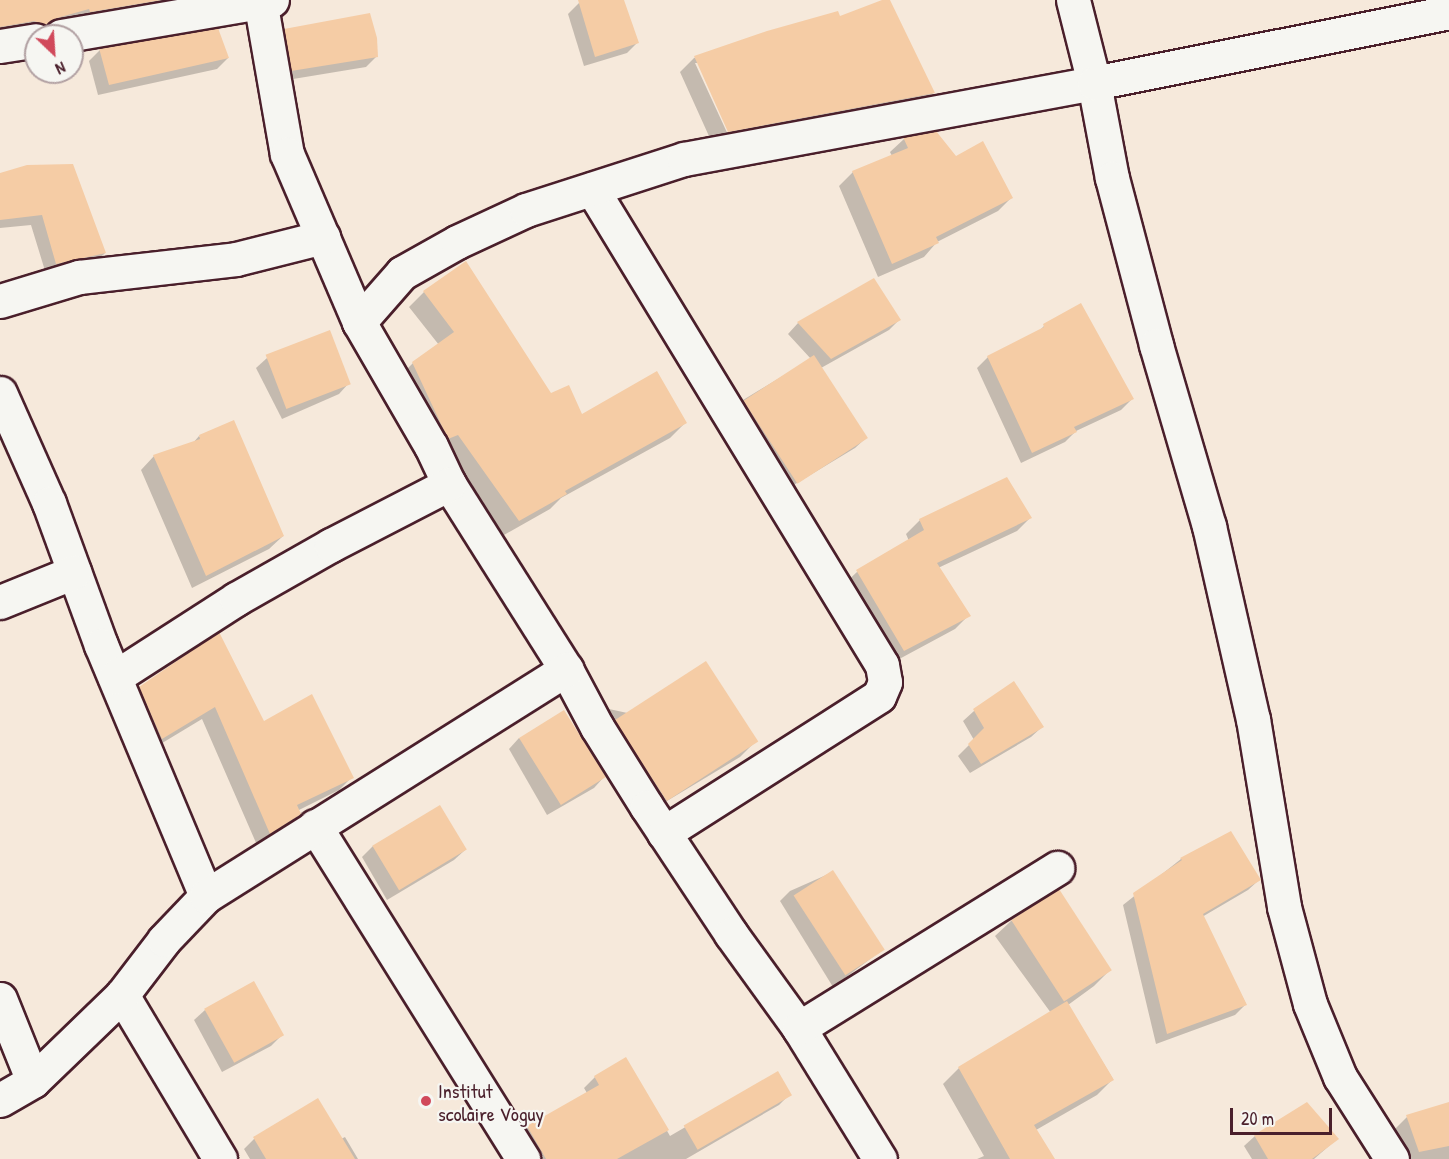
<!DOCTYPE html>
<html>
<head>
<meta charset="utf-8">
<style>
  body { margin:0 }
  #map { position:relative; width:1449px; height:1159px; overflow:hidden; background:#f6e9db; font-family:"Patrick Hand",sans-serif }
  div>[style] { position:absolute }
  .shadow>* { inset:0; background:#0003 }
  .building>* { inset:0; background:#f5cca5; transform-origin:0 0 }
  .roads { filter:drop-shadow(2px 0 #4a1f2b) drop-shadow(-2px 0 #4a1f2b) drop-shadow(0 2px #4a1f2b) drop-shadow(0 -2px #4a1f2b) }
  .street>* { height:33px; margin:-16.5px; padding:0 16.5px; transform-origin:16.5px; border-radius:16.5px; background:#f6f6f2 }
  .dots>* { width:16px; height:16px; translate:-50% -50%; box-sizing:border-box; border:3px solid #f6f6f2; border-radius:50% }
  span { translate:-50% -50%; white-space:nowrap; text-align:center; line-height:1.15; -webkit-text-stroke:4.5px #f6f6f2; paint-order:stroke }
  .poi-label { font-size:20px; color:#4a1f2b }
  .left { translate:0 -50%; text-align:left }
  .north { position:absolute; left:24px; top:24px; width:60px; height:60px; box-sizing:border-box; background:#f6f6f2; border:2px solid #b1a0a2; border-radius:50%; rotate:155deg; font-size:16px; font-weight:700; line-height:24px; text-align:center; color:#4a1f2b }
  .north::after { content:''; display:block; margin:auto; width:21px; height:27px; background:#d1495b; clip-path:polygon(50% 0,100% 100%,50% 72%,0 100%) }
  .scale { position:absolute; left:1230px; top:1108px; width:102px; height:27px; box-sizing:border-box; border:3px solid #4a1f2b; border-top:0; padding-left:8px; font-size:18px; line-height:21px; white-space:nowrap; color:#4a1f2b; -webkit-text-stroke:4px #f6f6f2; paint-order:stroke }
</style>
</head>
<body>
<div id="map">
  <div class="shadow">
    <div style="clip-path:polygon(0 0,195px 0,0 40px)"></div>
    <div style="clip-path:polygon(591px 0,623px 0,638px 42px,627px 53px,584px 66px,568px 14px,579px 3px)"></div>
    <div style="clip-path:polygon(evenodd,889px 0,933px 93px,919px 107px,713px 145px,680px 72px,694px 58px,768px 32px,839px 18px,889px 0,695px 63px,698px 63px,732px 138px,730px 139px,695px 63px)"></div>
    <div style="clip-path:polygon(285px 30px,377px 56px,366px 67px,281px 81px,274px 41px)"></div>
    <div style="clip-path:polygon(100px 50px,228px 58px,217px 69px,98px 95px,89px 61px)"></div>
    <div style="clip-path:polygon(936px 133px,955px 158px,1011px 198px,998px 211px,937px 242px,924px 257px,878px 277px,839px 186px,853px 172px,892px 156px,890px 152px,904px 139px)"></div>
    <div style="clip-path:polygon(0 174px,105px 253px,94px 264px,46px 274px,31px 225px,0 228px)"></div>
    <div style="clip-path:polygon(465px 264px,550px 394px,581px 416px,685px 423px,670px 438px,561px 498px,550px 509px,504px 535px,443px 449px,398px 378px,413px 363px,439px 345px,409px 307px,424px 292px)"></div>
    <div style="clip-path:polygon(873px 280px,899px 320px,889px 330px,821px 368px,866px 438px,855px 448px,782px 492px,732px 411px,743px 400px,811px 359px,788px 334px,798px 323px)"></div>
    <div style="clip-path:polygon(1044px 326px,1132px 399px,1121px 410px,1076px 431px,1065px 442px,1021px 463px,977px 368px,988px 357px,1038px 332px)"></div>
    <div style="clip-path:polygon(267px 358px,349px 383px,339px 394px,282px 419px,256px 368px)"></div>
    <div style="clip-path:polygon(199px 436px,283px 536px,269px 549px,192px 588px,141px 470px,154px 456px,193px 443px)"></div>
    <div style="clip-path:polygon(1030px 518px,1017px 531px,938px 568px,969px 615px,955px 629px,890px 664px,843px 585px,857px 572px,909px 541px,906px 534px,920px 520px)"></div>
    <div style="clip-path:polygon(218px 635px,263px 723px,352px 777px,339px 790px,297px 811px,299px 814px,286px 827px,257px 845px,202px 719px,149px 751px,127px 701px,140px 688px)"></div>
    <div style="clip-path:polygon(1014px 683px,1042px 727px,1031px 737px,970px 773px,958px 756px,974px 740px,963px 721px,974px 711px)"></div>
    <div style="clip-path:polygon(609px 709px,756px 741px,740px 757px,647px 813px,593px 725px)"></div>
    <div style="clip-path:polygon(519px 738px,604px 777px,594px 788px,547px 815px,509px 749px)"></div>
    <div style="clip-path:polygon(1230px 833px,1259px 880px,1248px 890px,1202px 917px,1246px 1004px,1235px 1015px,1156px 1044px,1123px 905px,1181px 859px)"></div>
    <div style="clip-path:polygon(373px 846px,465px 850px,454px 860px,387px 900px,362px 857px)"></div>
    <div style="clip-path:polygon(833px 872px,882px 950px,833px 987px,780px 901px,790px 891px)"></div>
    <div style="clip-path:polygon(1058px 891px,1110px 970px,1094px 986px,1068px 1005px,1113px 1079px,1097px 1095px,1036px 1130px,1053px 1159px,977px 1159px,984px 1156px,943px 1084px,959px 1068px,1051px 1013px,995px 936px,1011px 921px)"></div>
    <div style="clip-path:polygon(205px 1010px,282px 1035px,271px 1046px,222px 1072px,194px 1020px)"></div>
    <div style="clip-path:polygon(626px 1059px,670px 1136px,778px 1073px,790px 1094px,779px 1105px,686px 1159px,530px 1159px,517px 1138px,528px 1127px,587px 1093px,584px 1088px,595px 1077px)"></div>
    <div style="clip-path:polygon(1449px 1103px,1449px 1159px,1400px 1159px,1391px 1133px,1407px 1117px)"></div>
    <div style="clip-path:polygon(1255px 1136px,1337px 1139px,1314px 1159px,1252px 1159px,1244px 1146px)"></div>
    <div style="clip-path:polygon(345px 1137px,358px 1159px,250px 1159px,244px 1149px,254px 1139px,341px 1139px)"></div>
  </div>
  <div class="building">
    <div style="clip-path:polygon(0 0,161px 0,90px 12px,89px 9px,57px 18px,46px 25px,34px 21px,0 27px)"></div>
    <div style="clip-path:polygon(578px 0,624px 0,639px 43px,595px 57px)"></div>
    <div style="clip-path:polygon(882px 0,890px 0,935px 93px,728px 132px,694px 56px,767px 31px,838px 11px,840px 16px)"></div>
    <div style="clip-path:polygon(370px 13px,377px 38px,378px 57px,291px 71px,284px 29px)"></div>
    <div style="clip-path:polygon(218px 28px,229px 58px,109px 85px,99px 48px)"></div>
    <div style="clip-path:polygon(936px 131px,956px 156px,983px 141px,1013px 198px,936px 237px,939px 243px,892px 264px,852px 171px,908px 148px,903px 137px)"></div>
    <div style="clip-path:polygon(73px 164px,106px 253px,56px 264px,42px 215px,0 220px,0 173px,27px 165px)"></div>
    <div style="clip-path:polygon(466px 261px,551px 393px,569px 385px,582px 414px,657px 371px,687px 423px,565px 491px,567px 494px,519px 521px,458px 435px,448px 439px,412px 362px,454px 332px,423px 291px)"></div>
    <div style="clip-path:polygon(874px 278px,901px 320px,831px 359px,797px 322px)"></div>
    <div style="clip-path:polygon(1081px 303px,1134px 399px,1074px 427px,1077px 432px,1032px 453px,987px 356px,1044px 327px,1043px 324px)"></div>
    <div style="left:330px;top:330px;width:58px;height:69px;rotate:69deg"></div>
    <div style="left:814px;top:355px;width:99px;height:84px;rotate:57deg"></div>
    <div style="clip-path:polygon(234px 420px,284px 536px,206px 576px,153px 455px,200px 439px,199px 435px)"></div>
    <div style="clip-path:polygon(1007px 477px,1032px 518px,937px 563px,971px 616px,904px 651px,856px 570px,924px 530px,919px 519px)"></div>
    <div style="clip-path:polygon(219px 632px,264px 721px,312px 694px,354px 778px,297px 805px,301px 814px,270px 834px,215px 707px,162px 739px,139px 687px)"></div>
    <div style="left:706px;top:661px;width:96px;height:109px;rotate:57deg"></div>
    <div style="clip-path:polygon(1014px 681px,1044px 727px,981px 764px,968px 744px,984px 728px,973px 709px)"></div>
    <div style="left:564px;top:710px;width:79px;height:53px;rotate:58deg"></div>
    <div style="left:440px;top:805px;width:52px;height:79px;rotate:59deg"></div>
    <div style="clip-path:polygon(1231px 831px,1261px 880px,1203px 914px,1247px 1005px,1167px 1034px,1133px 893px,1182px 860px,1180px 858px)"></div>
    <div style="left:833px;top:870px;width:95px;height:47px;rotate:57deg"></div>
    <div style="left:1059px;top:889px;width:97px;height:57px;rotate:57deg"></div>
    <div style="left:254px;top:981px;width:62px;height:57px;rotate:61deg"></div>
    <div style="clip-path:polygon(1067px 1001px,1114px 1080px,1034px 1125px,1055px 1159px,1010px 1159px,958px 1067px)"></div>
    <div style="clip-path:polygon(626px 1057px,669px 1130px,617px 1159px,546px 1159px,527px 1126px,599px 1085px,594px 1076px)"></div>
    <div style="left:778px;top:1071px;width:28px;height:109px;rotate:60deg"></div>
    <div style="clip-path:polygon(318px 1098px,355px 1159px,266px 1159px,253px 1137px)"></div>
    <div style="clip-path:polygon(1307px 1102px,1339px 1139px,1312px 1159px,1268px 1159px,1254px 1135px)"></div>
    <div style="clip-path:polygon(1449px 1102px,1449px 1146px,1419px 1152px,1406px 1115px)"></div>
  </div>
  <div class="roads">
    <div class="street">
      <div style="left:260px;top:0;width:156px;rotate:80.1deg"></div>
      <div style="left:287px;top:154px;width:183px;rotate:66.8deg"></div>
      <div style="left:359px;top:322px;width:143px;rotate:59.9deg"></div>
      <div style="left:431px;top:446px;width:42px;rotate:64.7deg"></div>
      <div style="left:449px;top:484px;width:219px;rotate:57.7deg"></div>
      <div style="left:566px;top:669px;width:66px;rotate:61.9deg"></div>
      <div style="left:597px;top:727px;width:94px;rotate:58deg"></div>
      <div style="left:647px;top:807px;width:152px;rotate:56.5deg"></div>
      <div style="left:731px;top:934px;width:116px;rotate:54.1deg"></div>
      <div style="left:799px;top:1028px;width:154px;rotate:58.3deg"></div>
      <div style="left:1073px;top:0;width:86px;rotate:75.8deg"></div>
      <div style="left:1094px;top:83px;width:97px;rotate:79.3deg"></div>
      <div style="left:1112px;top:178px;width:173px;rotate:75.2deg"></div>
      <div style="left:1156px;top:345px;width:189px;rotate:73.7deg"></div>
      <div style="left:1209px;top:526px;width:198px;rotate:77.2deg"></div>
      <div style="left:1253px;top:719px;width:191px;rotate:80.6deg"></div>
      <div style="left:1284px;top:907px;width:100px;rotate:75deg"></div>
      <div style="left:1310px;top:1004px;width:79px;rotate:67.7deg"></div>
      <div style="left:1340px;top:1077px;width:97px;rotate:57.6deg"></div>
      <div style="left:61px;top:36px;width:214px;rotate:-9.7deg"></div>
      <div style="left:0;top:46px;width:36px;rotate:-9deg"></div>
      <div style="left:592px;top:189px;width:557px;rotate:58.65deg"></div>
      <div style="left:882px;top:665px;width:17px;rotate:80deg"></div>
      <div style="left:885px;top:682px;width:15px;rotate:113deg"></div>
      <div style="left:879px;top:696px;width:255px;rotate:147.5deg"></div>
      <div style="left:0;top:301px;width:83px;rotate:-16.9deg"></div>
      <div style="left:79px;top:277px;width:158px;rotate:-6.5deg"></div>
      <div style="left:236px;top:259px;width:90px;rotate:-14.2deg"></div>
      <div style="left:359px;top:322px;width:65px;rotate:-48.7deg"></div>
      <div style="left:402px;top:273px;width:63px;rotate:-29.4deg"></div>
      <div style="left:457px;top:242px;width:76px;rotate:-24.9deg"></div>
      <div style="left:526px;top:210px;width:166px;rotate:-17.9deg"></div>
      <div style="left:684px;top:159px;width:417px;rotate:-10.5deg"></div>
      <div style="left:1094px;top:83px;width:362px;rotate:-11.3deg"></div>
      <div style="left:0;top:393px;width:120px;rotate:66deg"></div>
      <div style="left:49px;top:503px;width:151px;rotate:69.9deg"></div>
      <div style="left:101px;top:645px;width:272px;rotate:67.3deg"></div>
      <div style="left:0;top:602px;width:80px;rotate:-22.1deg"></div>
      <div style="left:115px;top:677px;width:144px;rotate:-32.8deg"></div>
      <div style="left:236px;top:599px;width:109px;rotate:-29.6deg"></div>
      <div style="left:331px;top:545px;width:133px;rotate:-27.3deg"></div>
      <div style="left:315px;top:826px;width:393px;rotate:58deg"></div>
      <div style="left:122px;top:995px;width:191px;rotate:59.1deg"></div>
      <div style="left:0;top:999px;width:88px;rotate:68.1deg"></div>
      <div style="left:799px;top:1028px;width:304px;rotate:-31.8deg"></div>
      <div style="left:0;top:1100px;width:38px;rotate:-30deg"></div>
      <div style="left:33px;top:1081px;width:124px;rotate:-44deg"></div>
      <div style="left:122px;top:995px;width:69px;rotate:-52.6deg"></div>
      <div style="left:164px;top:940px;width:61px;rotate:-46.3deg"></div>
      <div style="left:206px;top:896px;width:426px;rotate:-32.2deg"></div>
    </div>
  </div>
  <div class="dots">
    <div style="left:426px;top:1101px;background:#d1495b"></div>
  </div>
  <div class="poi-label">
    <span class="left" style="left:438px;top:1102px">Institut<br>scolaire Voguy</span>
  </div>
  <div class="north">N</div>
  <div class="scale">20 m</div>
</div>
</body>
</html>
